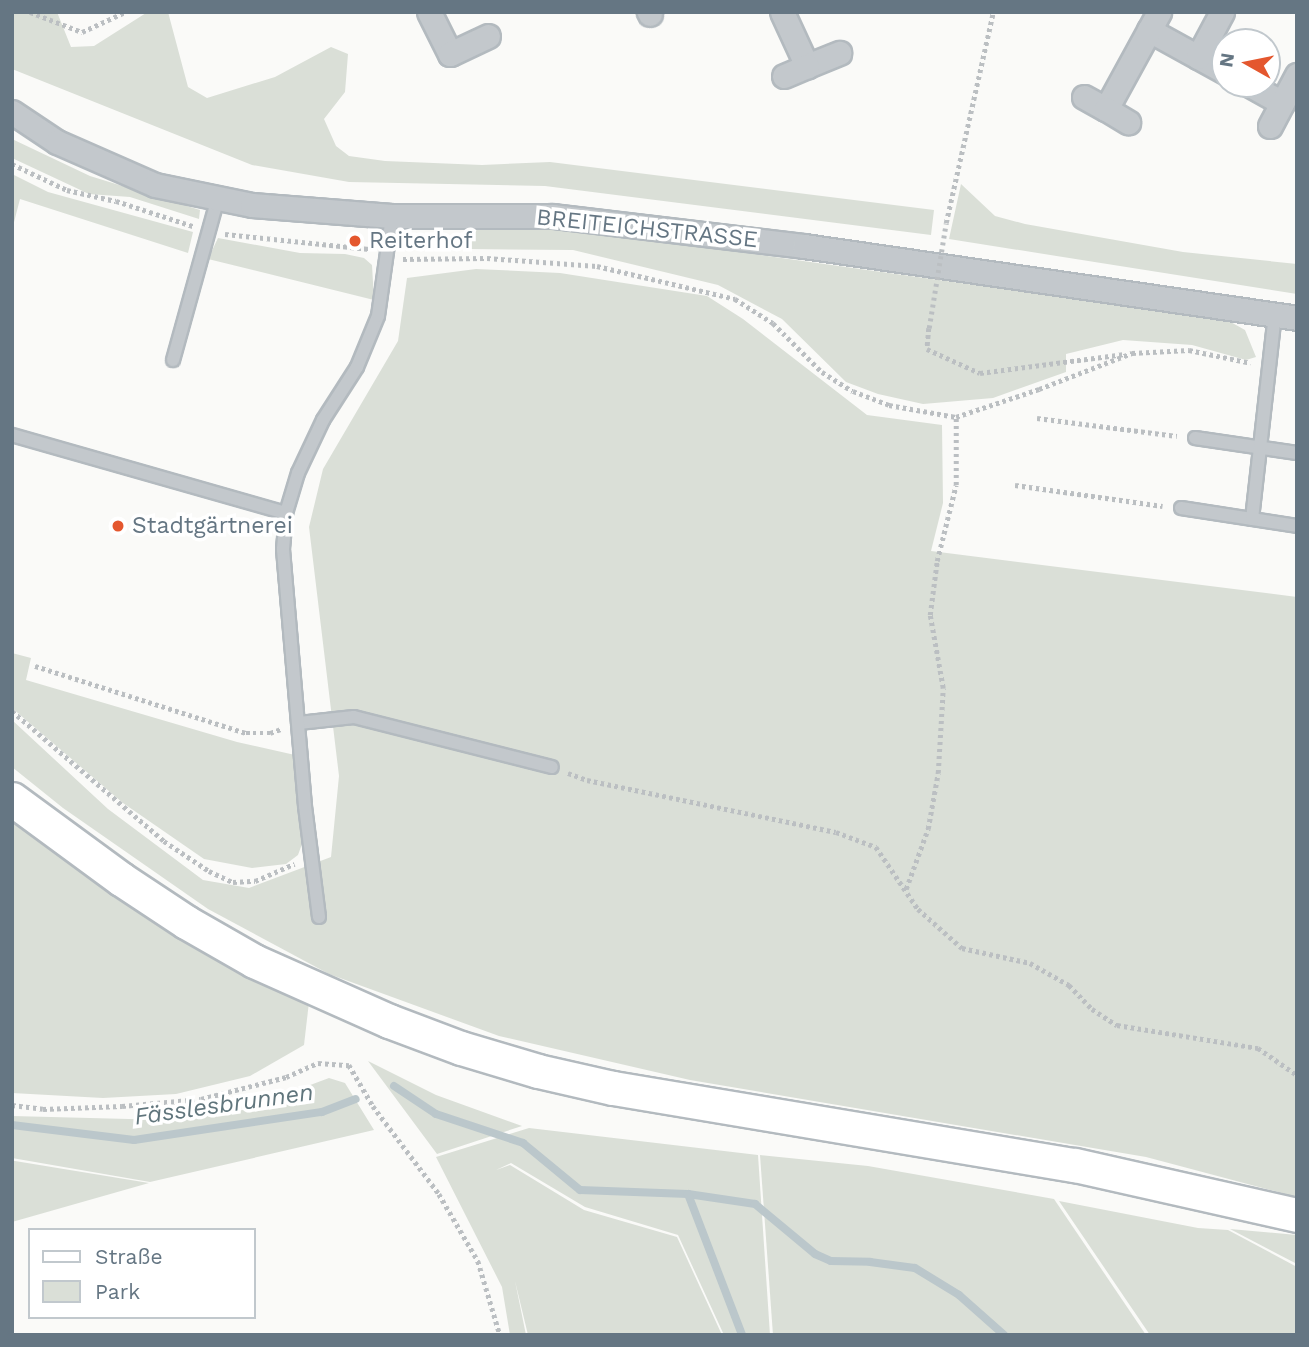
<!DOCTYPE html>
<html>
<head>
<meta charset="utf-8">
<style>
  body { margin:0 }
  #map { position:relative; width:1309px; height:1347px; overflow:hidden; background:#fafaf8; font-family:"Work Sans",sans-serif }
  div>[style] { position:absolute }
  .green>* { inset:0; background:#dadfd7 }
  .stream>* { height:8px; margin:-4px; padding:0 4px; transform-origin:4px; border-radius:4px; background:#bbc7cb }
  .path>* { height:4.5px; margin-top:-2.25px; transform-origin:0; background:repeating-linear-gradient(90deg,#bbbfc2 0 3.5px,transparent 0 7px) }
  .roads { filter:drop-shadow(2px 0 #b3babf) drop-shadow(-2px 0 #b3babf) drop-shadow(0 2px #b3babf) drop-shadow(0 -2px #b3babf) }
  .service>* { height:12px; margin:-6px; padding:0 6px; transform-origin:6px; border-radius:6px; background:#c3c8cc }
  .minor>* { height:23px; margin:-11.5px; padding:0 11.5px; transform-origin:11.5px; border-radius:11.5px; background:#c3c8cc }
  .secondary>* { height:33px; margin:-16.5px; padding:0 16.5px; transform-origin:16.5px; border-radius:16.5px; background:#fff }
  .path-bridge>* { height:4.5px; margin-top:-2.25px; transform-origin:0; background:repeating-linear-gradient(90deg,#bbbfc2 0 3.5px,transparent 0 7px) }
  .dots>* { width:19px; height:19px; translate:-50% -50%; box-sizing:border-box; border:4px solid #fff; border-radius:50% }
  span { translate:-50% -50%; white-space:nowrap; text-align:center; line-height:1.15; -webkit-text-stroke:7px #fff; paint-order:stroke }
  .street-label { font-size:23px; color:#657683 }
  .poi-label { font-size:23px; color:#657683 }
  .left { translate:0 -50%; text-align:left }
  .water-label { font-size:24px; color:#60757c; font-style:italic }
  .frame { position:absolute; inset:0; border:14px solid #657683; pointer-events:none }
  .legend { position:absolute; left:28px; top:1228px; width:228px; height:91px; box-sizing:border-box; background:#fff; border:2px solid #c1c8cd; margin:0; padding:9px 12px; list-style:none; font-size:21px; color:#657683 }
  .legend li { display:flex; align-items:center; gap:14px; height:35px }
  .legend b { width:35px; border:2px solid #c1c8cd }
  .north { position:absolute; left:1211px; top:28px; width:70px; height:70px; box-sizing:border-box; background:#fff; border:2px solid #c1c8cd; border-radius:50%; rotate:279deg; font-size:19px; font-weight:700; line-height:28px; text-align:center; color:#657683 }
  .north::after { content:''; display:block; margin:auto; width:24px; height:32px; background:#e4572e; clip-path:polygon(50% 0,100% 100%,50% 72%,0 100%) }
</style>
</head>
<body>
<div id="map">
  <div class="green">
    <div style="clip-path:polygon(12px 12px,57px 12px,71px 47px,94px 46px,146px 13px,168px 12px,188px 87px,207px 98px,275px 77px,331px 47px,348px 54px,345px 92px,324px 119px,336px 146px,349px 156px,385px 161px,482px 165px,550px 162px,934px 210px,931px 235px,545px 186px,349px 182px,252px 165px,12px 69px)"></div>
    <div style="clip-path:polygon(12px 139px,90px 176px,200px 210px,199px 219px,130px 197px,89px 194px,12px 158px)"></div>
    <div style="clip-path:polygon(12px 174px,48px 192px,193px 232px,188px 253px,20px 199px,12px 230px)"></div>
    <div style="clip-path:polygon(961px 184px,995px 216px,1025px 224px,1183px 252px,1297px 264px,1297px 294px,949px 239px)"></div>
    <div style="clip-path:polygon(552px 226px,1227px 320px,1245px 330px,1256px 357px,1246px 360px,1192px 345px,1123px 340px,1066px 354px,1066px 372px,993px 398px,923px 404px,878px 394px,846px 382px,782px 319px,718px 285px,573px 250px,468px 249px,471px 228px)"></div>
    <div style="clip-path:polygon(218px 238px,300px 253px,345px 254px,364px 258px,372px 265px,374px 300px,208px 259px)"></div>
    <div style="clip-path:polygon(476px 269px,560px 273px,707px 296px,743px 319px,867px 415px,942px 425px,943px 503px,931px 551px,1297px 597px,1297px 1197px,1146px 1157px,690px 1080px,499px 1036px,329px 974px,208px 909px,63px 808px,12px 767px,12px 720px,108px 809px,203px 880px,249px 888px,331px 857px,339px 776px,309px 527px,323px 469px,398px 341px,407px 278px)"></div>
    <div style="clip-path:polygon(12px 653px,31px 658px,26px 680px,237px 742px,295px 755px,302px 844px,298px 855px,286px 864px,252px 868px,204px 859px,123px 803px,12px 708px)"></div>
    <div style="clip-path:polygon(12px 813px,309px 1002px,304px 1045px,250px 1076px,176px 1094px,103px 1098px,12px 1093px)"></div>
    <div style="clip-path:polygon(368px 1061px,436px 1095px,522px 1126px,437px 1154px)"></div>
    <div style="clip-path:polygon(329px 1078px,345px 1083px,374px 1130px,150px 1182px,12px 1158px,12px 1116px,168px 1120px,243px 1110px)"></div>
    <div style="clip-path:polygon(529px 1128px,758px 1155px,770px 1335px,724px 1335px,678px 1235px,585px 1207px,511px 1163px,496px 1170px,510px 1165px,584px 1210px,677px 1237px,722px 1335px,528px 1335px,515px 1281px,526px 1335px,510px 1335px,502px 1287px,436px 1157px)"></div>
    <div style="clip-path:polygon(760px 1155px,868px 1166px,1054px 1199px,1146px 1335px,773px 1335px)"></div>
    <div style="clip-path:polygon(12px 1161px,15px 1161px,149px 1183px,12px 1222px)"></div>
    <div style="clip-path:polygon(1059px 1201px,1198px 1228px,1228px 1230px,1297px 1267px,1297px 1335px,1150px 1335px)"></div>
    <div style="clip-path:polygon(1230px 1229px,1297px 1235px,1297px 1264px)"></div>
  </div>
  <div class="stream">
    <div style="left:394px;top:1086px;width:50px;rotate:33.7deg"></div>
    <div style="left:436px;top:1114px;width:92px;rotate:18.4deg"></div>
    <div style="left:523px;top:1143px;width:74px;rotate:39.5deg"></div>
    <div style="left:580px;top:1190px;width:108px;rotate:2.1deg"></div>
    <div style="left:688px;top:1194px;width:68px;rotate:8.5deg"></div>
    <div style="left:755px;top:1204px;width:78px;rotate:39.8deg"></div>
    <div style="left:815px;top:1254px;width:17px;rotate:24deg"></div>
    <div style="left:831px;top:1261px;width:39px;rotate:1deg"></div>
    <div style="left:870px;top:1262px;width:45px;rotate:7.6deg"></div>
    <div style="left:915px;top:1268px;width:52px;rotate:31.5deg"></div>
    <div style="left:959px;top:1295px;width:60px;rotate:41.6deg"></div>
    <div style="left:12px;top:1125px;width:123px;rotate:7deg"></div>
    <div style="left:134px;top:1140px;width:190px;rotate:-8.5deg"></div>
    <div style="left:322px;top:1112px;width:36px;rotate:-21deg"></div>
    <div style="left:688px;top:1194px;width:151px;rotate:69deg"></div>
  </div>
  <div class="path">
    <div style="left:30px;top:12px;width:56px;rotate:21deg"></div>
    <div style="left:82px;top:32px;width:47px;rotate:-24.9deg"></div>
    <div style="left:12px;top:164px;width:61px;rotate:25.3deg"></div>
    <div style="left:67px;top:190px;width:50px;rotate:12.7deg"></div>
    <div style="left:116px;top:201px;width:81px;rotate:18deg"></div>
    <div style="left:946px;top:223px;width:216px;rotate:-77.4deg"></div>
    <div style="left:225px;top:234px;width:145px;rotate:5.9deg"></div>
    <div style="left:403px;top:259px;width:84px;rotate:-0.7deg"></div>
    <div style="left:487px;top:258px;width:110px;rotate:4.2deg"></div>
    <div style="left:597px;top:266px;width:142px;rotate:13.4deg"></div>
    <div style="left:735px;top:299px;width:45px;rotate:32.3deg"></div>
    <div style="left:773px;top:323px;width:69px;rotate:45deg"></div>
    <div style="left:822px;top:372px;width:36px;rotate:32deg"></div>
    <div style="left:853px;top:391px;width:39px;rotate:21deg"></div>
    <div style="left:889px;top:405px;width:68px;rotate:10.2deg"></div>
    <div style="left:956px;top:417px;width:88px;rotate:-18.6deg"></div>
    <div style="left:1039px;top:389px;width:100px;rotate:-21.2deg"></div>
    <div style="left:1132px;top:353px;width:57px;rotate:-3deg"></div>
    <div style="left:1189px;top:350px;width:63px;rotate:11.8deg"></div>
    <div style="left:929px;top:328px;width:21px;rotate:95deg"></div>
    <div style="left:927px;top:349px;width:58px;rotate:24.4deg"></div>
    <div style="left:980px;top:373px;width:146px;rotate:-7.5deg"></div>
    <div style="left:1037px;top:418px;width:141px;rotate:7.3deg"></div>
    <div style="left:1015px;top:485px;width:149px;rotate:8.1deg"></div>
    <div style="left:35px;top:666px;width:221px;rotate:17.6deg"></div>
    <div style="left:246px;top:733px;width:24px"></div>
    <div style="left:270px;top:733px;width:12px;rotate:-20deg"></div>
    <div style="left:12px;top:711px;width:200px;rotate:40.5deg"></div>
    <div style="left:164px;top:841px;width:54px;rotate:33.7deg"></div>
    <div style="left:209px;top:871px;width:26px;rotate:25deg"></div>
    <div style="left:233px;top:882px;width:22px;rotate:-3deg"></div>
    <div style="left:255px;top:881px;width:43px;rotate:-23.6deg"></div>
    <div style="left:568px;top:773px;width:20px;rotate:20deg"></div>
    <div style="left:587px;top:780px;width:254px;rotate:11.8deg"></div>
    <div style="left:836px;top:832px;width:43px;rotate:20.6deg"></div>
    <div style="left:876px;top:847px;width:75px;rotate:55.9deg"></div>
    <div style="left:918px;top:909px;width:59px;rotate:41.6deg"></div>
    <div style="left:962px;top:948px;width:70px;rotate:12.4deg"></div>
    <div style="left:1030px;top:963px;width:45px;rotate:29.4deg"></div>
    <div style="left:1069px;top:985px;width:33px;rotate:46deg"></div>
    <div style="left:1092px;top:1009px;width:30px;rotate:33deg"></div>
    <div style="left:1117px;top:1025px;width:143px;rotate:9.3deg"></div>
    <div style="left:1258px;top:1048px;width:47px;rotate:34.7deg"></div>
    <div style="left:906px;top:889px;width:64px;rotate:-69.9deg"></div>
    <div style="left:928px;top:829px;width:57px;rotate:-79.9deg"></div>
    <div style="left:938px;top:773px;width:85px;rotate:-86.6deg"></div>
    <div style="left:943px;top:688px;width:74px;rotate:-100.1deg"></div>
    <div style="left:930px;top:615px;width:54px;rotate:-82.6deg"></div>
    <div style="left:937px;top:561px;width:78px;rotate:-76deg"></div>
    <div style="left:956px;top:485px;width:68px;rotate:-90deg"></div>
    <div style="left:12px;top:1105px;width:31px;rotate:7deg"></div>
    <div style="left:43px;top:1109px;width:79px;rotate:-2.2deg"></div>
    <div style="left:122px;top:1106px;width:79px;rotate:-5.1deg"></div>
    <div style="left:201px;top:1099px;width:88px;rotate:-14.5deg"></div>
    <div style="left:286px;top:1077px;width:35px;rotate:-24deg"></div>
    <div style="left:318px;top:1063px;width:31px;rotate:4deg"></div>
    <div style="left:349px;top:1065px;width:48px;rotate:59.7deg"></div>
    <div style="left:373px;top:1106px;width:110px;rotate:53.1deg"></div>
    <div style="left:439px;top:1194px;width:78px;rotate:59.8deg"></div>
    <div style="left:478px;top:1261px;width:77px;rotate:73.4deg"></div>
  </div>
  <div class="roads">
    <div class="service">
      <div style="left:173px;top:360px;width:168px;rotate:-74.5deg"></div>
      <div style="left:12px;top:435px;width:285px;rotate:15.9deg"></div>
      <div style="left:1195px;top:438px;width:103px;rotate:8.4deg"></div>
      <div style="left:1181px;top:508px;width:117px;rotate:8.8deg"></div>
      <div style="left:1252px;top:519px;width:205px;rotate:-83.6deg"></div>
      <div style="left:299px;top:723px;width:55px;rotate:-6.2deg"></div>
      <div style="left:354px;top:717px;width:204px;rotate:14.2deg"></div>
      <div style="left:319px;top:917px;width:112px;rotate:-97.2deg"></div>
      <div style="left:305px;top:806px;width:258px;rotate:-94.9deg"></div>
      <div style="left:283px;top:549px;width:36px;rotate:-85deg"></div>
      <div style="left:286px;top:513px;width:42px;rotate:-73.3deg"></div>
      <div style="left:298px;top:473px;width:59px;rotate:-64.7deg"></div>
      <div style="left:323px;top:420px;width:63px;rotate:-57.3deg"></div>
      <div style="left:357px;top:367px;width:55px;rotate:-67.6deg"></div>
      <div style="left:378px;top:316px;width:101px;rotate:-82deg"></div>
    </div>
    <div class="minor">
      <div style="left:429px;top:12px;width:47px;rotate:63.4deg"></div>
      <div style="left:450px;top:54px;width:42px;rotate:-25.3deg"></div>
      <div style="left:649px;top:12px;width:2px;rotate:63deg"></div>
      <div style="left:782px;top:12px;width:60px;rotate:65.2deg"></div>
      <div style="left:807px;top:66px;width:35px;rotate:-22deg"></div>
      <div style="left:1149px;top:30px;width:87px;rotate:28.9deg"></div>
      <div style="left:1198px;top:57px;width:51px;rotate:-61.9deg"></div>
      <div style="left:784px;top:76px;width:25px;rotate:-23deg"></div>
      <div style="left:1248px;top:84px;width:39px;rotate:29deg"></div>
      <div style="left:1084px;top:97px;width:25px;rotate:29deg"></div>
      <div style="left:1106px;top:109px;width:111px;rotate:-61.3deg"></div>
      <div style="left:1106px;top:109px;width:26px;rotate:31deg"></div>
      <div style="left:12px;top:112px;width:54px;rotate:33.7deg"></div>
      <div style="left:57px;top:142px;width:107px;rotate:23.7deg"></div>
      <div style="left:155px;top:185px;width:99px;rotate:11.7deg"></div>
      <div style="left:252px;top:205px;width:140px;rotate:4.5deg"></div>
      <div style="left:392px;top:216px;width:161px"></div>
      <div style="left:553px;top:216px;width:253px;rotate:6.8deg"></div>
      <div style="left:804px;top:246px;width:498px;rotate:8.3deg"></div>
      <div style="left:1270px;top:126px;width:58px;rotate:-62.1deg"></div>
    </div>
    <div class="secondary">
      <div style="left:12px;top:799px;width:135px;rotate:36.3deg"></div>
      <div style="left:121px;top:879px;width:78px;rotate:33.5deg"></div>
      <div style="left:186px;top:922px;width:78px;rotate:29.8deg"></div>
      <div style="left:254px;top:961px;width:148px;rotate:24deg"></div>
      <div style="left:389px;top:1021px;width:77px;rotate:20.6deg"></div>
      <div style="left:461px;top:1048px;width:80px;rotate:16.6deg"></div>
      <div style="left:538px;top:1071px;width:77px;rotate:12.8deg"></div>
      <div style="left:613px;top:1088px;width:468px;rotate:9.5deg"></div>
      <div style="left:1075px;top:1165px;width:228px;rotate:12.7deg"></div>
    </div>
  </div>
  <div class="path-bridge">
    <div style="left:929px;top:328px;width:106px;rotate:-80.8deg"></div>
  </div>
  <div class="dots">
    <div style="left:355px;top:241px;background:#e4572e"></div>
    <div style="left:118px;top:526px;background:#e4572e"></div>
  </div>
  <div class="street-label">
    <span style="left:647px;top:229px;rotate:6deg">BREITEICHSTRASSE</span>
  </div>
  <div class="poi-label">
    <span class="left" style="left:369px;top:241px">Reiterhof</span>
    <span class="left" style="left:132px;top:526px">Stadtgärtnerei</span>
  </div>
  <div class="water-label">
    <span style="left:224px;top:1105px;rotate:-8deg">Fässlesbrunnen</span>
  </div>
  <div class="frame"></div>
  <ul class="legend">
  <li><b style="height:9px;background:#fff"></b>Straße</li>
  <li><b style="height:19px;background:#dadfd7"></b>Park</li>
  </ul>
  <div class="north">N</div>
</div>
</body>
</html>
